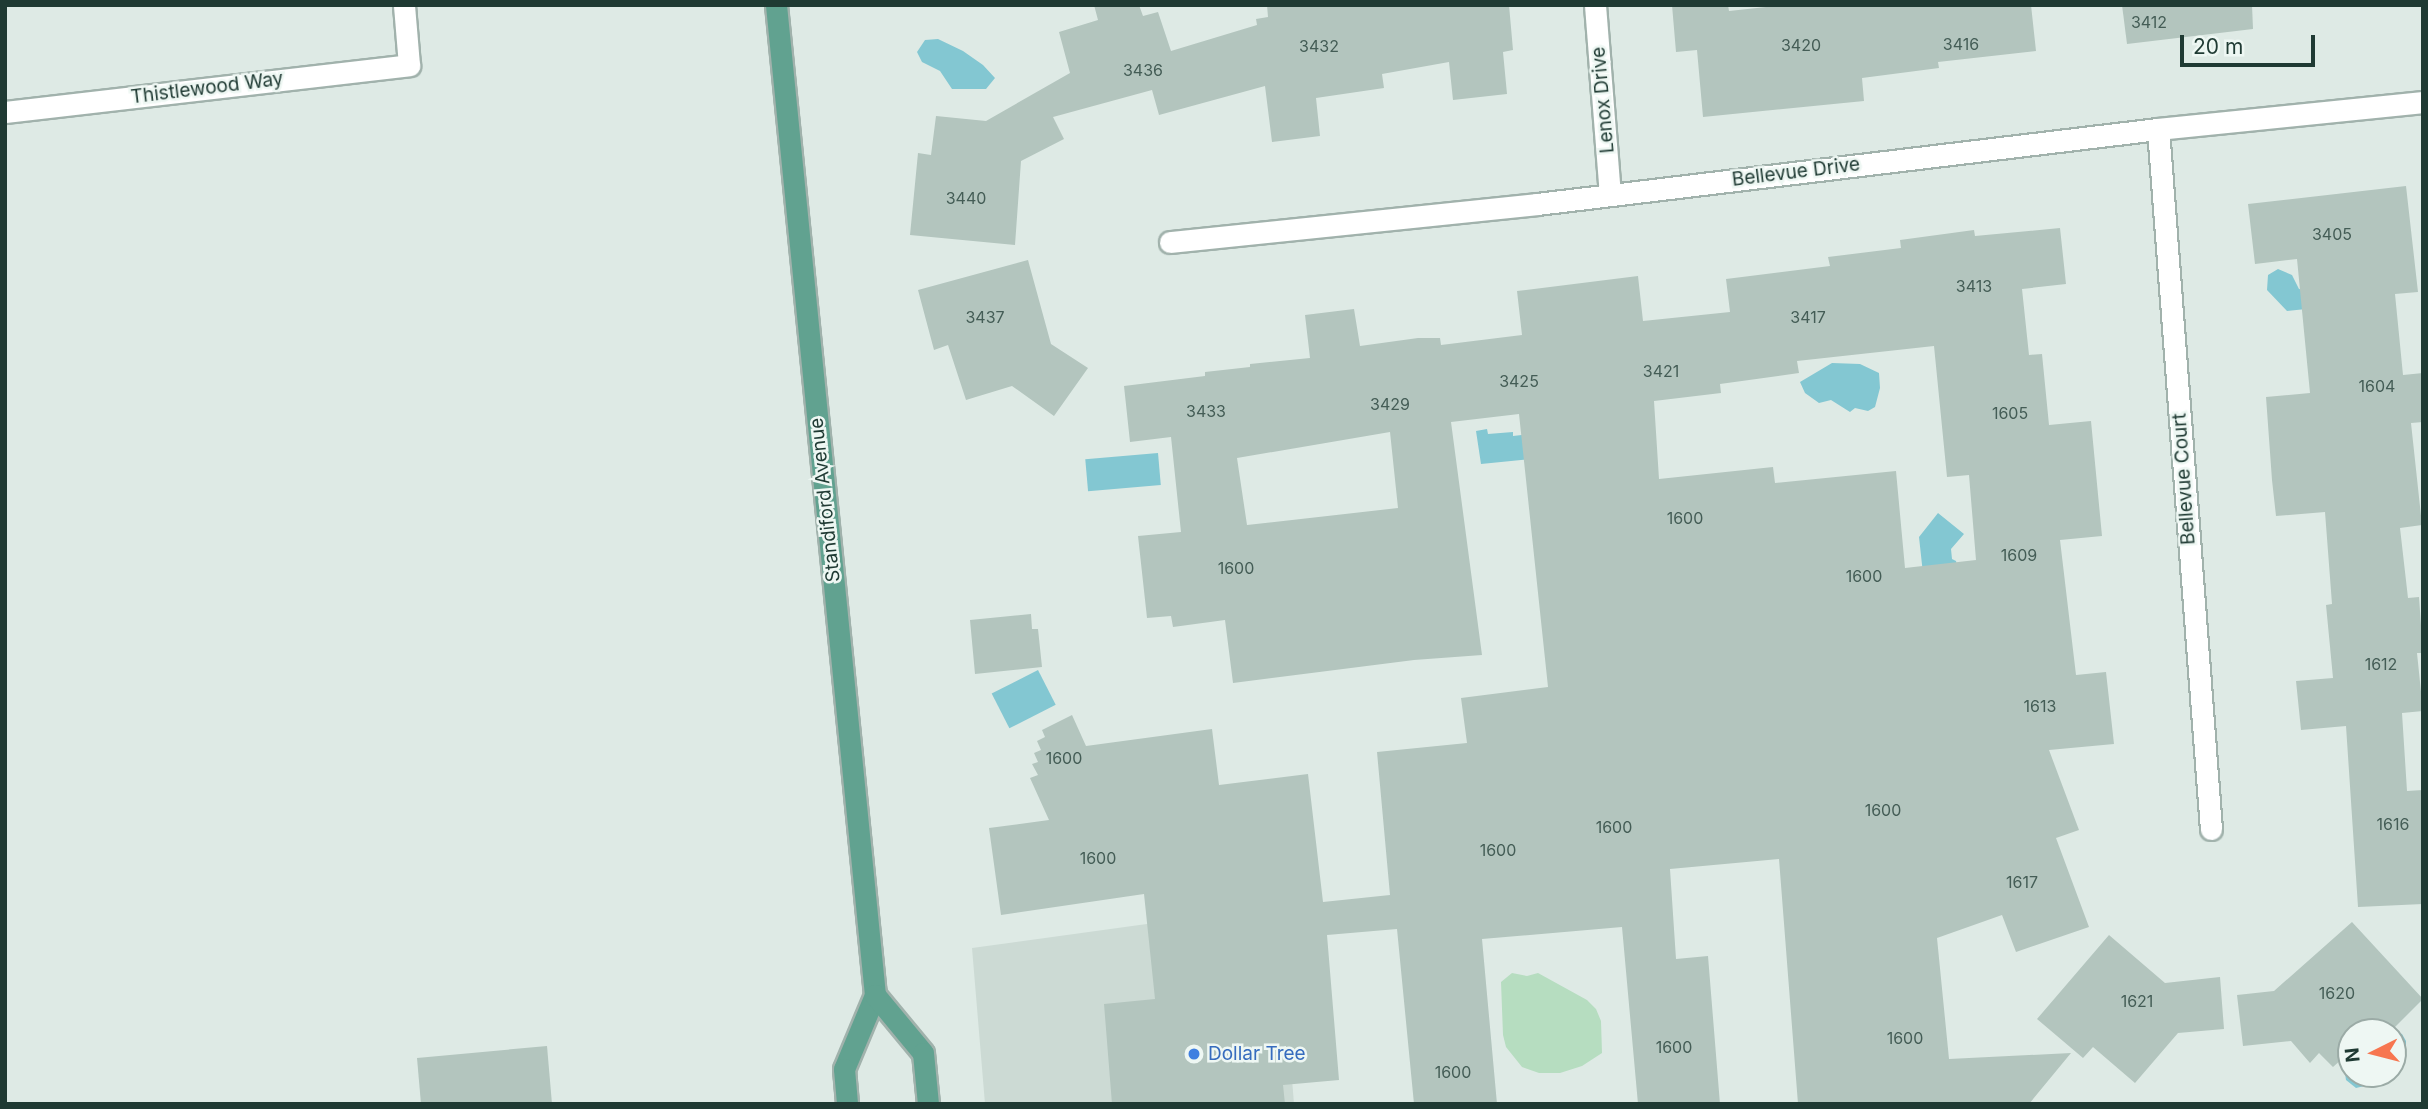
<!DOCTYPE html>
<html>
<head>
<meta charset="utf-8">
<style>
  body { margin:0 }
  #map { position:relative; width:2428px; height:1109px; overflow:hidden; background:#deeae5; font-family:Inter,sans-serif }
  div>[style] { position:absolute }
  .built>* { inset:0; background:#ccdad4 }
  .green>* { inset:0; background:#b6ddc0 }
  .water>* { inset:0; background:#83c7d2; transform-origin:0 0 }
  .building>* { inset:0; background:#b3c5be }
  .roads { filter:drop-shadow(2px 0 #a1b2ac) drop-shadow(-2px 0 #a1b2ac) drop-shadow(0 2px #a1b2ac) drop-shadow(0 -2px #a1b2ac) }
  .minor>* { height:21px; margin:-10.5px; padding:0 10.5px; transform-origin:10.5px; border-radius:10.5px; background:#fff }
  .major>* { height:21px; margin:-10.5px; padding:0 10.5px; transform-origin:10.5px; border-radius:10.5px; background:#61a290 }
  .dots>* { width:19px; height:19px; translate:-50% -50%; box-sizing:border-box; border:4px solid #eef7f3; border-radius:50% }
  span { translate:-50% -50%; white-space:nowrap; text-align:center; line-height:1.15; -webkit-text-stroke:5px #eef7f3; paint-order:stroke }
  .number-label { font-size:16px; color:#445d56 }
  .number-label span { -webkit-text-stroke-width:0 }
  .street-label { font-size:19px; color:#1f3a33 }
  .shop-label { font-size:19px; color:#366cbe }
  .left { translate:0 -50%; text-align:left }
  .frame { position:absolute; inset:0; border:7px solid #1f3a33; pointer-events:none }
  .north { position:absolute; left:2337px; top:1018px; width:70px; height:70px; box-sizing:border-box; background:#eef7f3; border:2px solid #9baba6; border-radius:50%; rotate:264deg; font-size:19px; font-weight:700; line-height:28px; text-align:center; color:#1f3a33 }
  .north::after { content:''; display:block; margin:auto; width:24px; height:32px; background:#f77650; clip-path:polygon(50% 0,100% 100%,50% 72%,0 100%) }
  .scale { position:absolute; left:2180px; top:35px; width:135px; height:32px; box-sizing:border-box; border:4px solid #1f3a33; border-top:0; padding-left:9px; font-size:21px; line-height:24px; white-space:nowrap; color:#1f3a33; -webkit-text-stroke:5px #eef7f3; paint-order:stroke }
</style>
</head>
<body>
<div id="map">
  <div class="built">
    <div style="clip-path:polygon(1278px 906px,1294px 1104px,985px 1104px,972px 948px)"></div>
  </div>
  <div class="green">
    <div style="clip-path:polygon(1512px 973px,1527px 976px,1538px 973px,1587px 1000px,1596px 1009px,1601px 1021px,1602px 1053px,1582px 1066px,1560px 1073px,1539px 1073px,1522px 1067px,1506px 1047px,1503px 1035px,1501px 982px)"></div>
  </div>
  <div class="water">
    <div style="clip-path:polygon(938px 39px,963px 51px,983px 65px,995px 78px,986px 89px,952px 89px,940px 71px,922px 62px,917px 52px,925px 40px)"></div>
    <div style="clip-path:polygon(2278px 269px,2292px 275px,2299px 289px,2311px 291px,2306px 309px,2287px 311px,2267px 290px,2268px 275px)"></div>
    <div style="clip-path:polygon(1832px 363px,1860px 364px,1879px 373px,1880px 388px,1875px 407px,1868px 411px,1855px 408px,1850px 412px,1831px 400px,1819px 403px,1805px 393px,1800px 382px)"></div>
    <div style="clip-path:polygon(1487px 429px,1488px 434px,1513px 432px,1513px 436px,1548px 432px,1551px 457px,1481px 464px,1476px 431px)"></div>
    <div style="left:1158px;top:453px;width:32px;height:73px;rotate:85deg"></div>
    <div style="clip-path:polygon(1938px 513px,1964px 534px,1951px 549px,1952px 559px,1956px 561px,1958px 569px,1924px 583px,1919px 537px)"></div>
    <div style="left:1038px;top:670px;width:39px;height:52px;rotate:63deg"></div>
    <div style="clip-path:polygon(2389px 1029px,2402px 1034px,2406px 1041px,2406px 1050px,2393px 1073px,2393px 1032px,2381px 1032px)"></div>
    <div style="clip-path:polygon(2351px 1060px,2351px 1074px,2392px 1074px,2381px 1082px,2356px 1088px,2346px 1080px,2344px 1067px)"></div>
  </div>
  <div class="building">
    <div style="clip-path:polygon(1094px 5px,1139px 5px,1143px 16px,1158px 12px,1171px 51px,1257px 25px,1256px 19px,1268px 17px,1267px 5px,1509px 5px,1513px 50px,1503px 52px,1507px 94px,1453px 100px,1449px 62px,1382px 74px,1384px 88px,1316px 98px,1320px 136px,1272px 142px,1265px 86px,1159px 115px,1152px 90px,1053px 117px,1064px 139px,1021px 161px,1015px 245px,910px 235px,918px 153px,931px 155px,936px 116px,986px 121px,1070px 73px,1059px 32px,1098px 20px)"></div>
    <div style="clip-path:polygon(1672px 5px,1728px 5px,1729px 11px,1785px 5px,2031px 5px,2036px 51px,1938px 62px,1939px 68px,1862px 78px,1864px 101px,1703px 117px,1697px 50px,1676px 52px)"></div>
    <div style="clip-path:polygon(2122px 5px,2252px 5px,2253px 29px,2127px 44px)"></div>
    <div style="clip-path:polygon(2406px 186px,2418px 292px,2395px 294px,2403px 375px,2423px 373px,2423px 422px,2411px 423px,2422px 525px,2400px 528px,2408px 598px,2419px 597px,2423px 653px,2417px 653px,2423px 711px,2402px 713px,2407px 791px,2423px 790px,2423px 904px,2358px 907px,2346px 726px,2301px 730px,2296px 681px,2333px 678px,2326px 605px,2332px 604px,2325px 512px,2276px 516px,2272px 480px,2266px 397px,2310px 393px,2297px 259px,2255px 264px,2248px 204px)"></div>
    <div style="clip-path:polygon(evenodd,2060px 228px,2066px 284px,2022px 289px,2029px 355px,2042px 354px,2049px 425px,2091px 421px,2102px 536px,2060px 540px,2076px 675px,2106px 672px,2114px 744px,2049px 750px,2079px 830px,2056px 838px,2089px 927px,2016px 952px,2002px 915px,1937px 938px,1949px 1059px,2071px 1053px,2029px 1104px,1798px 1104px,1779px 859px,1670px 869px,1676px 959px,1708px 956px,1720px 1104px,1638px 1104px,1622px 927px,1482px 939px,1497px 1104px,1414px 1104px,1397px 929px,1327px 935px,1339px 1080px,1283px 1085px,1285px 1104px,1112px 1104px,1104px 1004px,1155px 999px,1144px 894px,1001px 915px,989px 828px,1049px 820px,1030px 778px,1038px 775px,1032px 764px,1038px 762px,1034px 753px,1041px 750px,1037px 741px,1045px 737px,1042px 730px,1072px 715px,1086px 746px,1212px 729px,1219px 785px,1308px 774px,1323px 902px,1390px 895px,1377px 752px,1467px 743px,1461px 698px,1548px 687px,1519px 414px,1451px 422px,1482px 655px,1414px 660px,1233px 683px,1225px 620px,1173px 627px,1171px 616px,1147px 618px,1138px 536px,1181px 532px,1171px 437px,1130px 442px,1124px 386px,1205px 376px,1205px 372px,1250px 367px,1250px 364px,1310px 358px,1305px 315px,1354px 309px,1360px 346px,1418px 338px,1440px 338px,1441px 345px,1522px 335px,1517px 291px,1638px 276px,1643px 321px,1730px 312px,1726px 279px,1830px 266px,1828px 257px,1901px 248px,1900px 240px,1974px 230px,1975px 236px,2060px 228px,1934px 346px,1947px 477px,1969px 475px,1976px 560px,1905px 568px,1896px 471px,1775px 483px,1773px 467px,1659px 479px,1654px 401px,1721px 393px,1720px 384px,1799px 373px,1797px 361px,1934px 346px,2060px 228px,1390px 432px,1398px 508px,1247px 525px,1237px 458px,1390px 432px)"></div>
    <div style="clip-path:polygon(1028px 260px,1051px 344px,1088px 368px,1054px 416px,1012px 386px,966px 400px,948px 345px,934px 350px,918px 290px)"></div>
    <div style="clip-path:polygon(1031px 614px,1032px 629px,1038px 629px,1042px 667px,975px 674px,970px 620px)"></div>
    <div style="clip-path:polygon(2352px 922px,2423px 999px,2390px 1032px,2351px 1032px,2351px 1051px,2333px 1067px,2319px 1053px,2310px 1063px,2291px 1041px,2243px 1046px,2237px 995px,2274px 991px)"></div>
    <div style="clip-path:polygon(2109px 935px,2165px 983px,2220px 977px,2224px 1029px,2178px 1033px,2135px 1083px,2093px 1047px,2083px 1058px,2037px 1019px)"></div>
    <div style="clip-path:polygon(547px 1046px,552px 1104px,421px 1104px,417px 1058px)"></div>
  </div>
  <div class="roads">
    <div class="minor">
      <div style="left:1595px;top:5px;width:190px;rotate:85.5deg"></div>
      <div style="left:5px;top:112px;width:407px;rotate:-6.6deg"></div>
      <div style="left:409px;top:65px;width:60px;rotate:-94.8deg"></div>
      <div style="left:2158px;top:129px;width:702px;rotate:85.67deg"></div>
      <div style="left:1170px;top:242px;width:369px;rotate:-5.9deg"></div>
      <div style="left:1537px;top:204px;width:626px;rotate:-6.89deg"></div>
      <div style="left:2158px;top:129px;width:266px;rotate:-5.8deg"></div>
    </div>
    <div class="major">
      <div style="left:776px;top:5px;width:995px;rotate:84.29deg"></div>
      <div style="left:875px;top:995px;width:80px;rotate:112.7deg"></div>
      <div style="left:844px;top:1069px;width:35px;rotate:85deg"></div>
      <div style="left:875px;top:995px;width:75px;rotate:50.4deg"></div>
      <div style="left:923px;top:1053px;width:51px;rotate:84.4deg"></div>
    </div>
  </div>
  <div class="dots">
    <div style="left:1194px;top:1054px;background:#3f7fe0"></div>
  </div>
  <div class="number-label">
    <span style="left:2149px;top:22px">3412</span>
    <span style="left:1961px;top:44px">3416</span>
    <span style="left:1801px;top:45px">3420</span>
    <span style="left:1319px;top:46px">3432</span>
    <span style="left:1143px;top:70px">3436</span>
    <span style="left:966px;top:198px">3440</span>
    <span style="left:2332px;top:234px">3405</span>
    <span style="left:1974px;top:286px">3413</span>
    <span style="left:985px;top:317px">3437</span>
    <span style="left:1808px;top:317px">3417</span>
    <span style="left:1661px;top:371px">3421</span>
    <span style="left:1519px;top:381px">3425</span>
    <span style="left:2377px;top:386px">1604</span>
    <span style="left:1390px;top:404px">3429</span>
    <span style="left:1206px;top:411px">3433</span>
    <span style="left:2010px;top:413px">1605</span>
    <span style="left:1685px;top:518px">1600</span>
    <span style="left:2019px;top:555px">1609</span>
    <span style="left:1236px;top:568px">1600</span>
    <span style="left:1864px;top:576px">1600</span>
    <span style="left:2381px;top:664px">1612</span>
    <span style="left:2040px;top:706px">1613</span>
    <span style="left:1064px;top:758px">1600</span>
    <span style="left:1883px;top:810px">1600</span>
    <span style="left:2393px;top:824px">1616</span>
    <span style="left:1614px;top:827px">1600</span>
    <span style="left:1498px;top:850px">1600</span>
    <span style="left:1098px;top:858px">1600</span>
    <span style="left:2022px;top:882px">1617</span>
    <span style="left:2337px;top:993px">1620</span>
    <span style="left:2137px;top:1001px">1621</span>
    <span style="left:1905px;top:1038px">1600</span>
    <span style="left:1674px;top:1047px">1600</span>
    <span style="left:1453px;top:1072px">1600</span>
  </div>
  <div class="street-label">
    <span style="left:207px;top:88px;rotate:-7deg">Thistlewood Way</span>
    <span style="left:1603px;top:100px;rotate:-95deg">Lenox Drive</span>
    <span style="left:1796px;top:172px;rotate:-7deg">Bellevue Drive</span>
    <span style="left:2184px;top:479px;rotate:-94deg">Bellevue Court</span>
    <span style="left:825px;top:500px;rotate:-96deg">Standiford Avenue</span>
  </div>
  <div class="shop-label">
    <span class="left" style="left:1208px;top:1054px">Dollar Tree</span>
  </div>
  <div class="frame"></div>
  <div class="north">N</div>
  <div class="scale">20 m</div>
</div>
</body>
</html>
